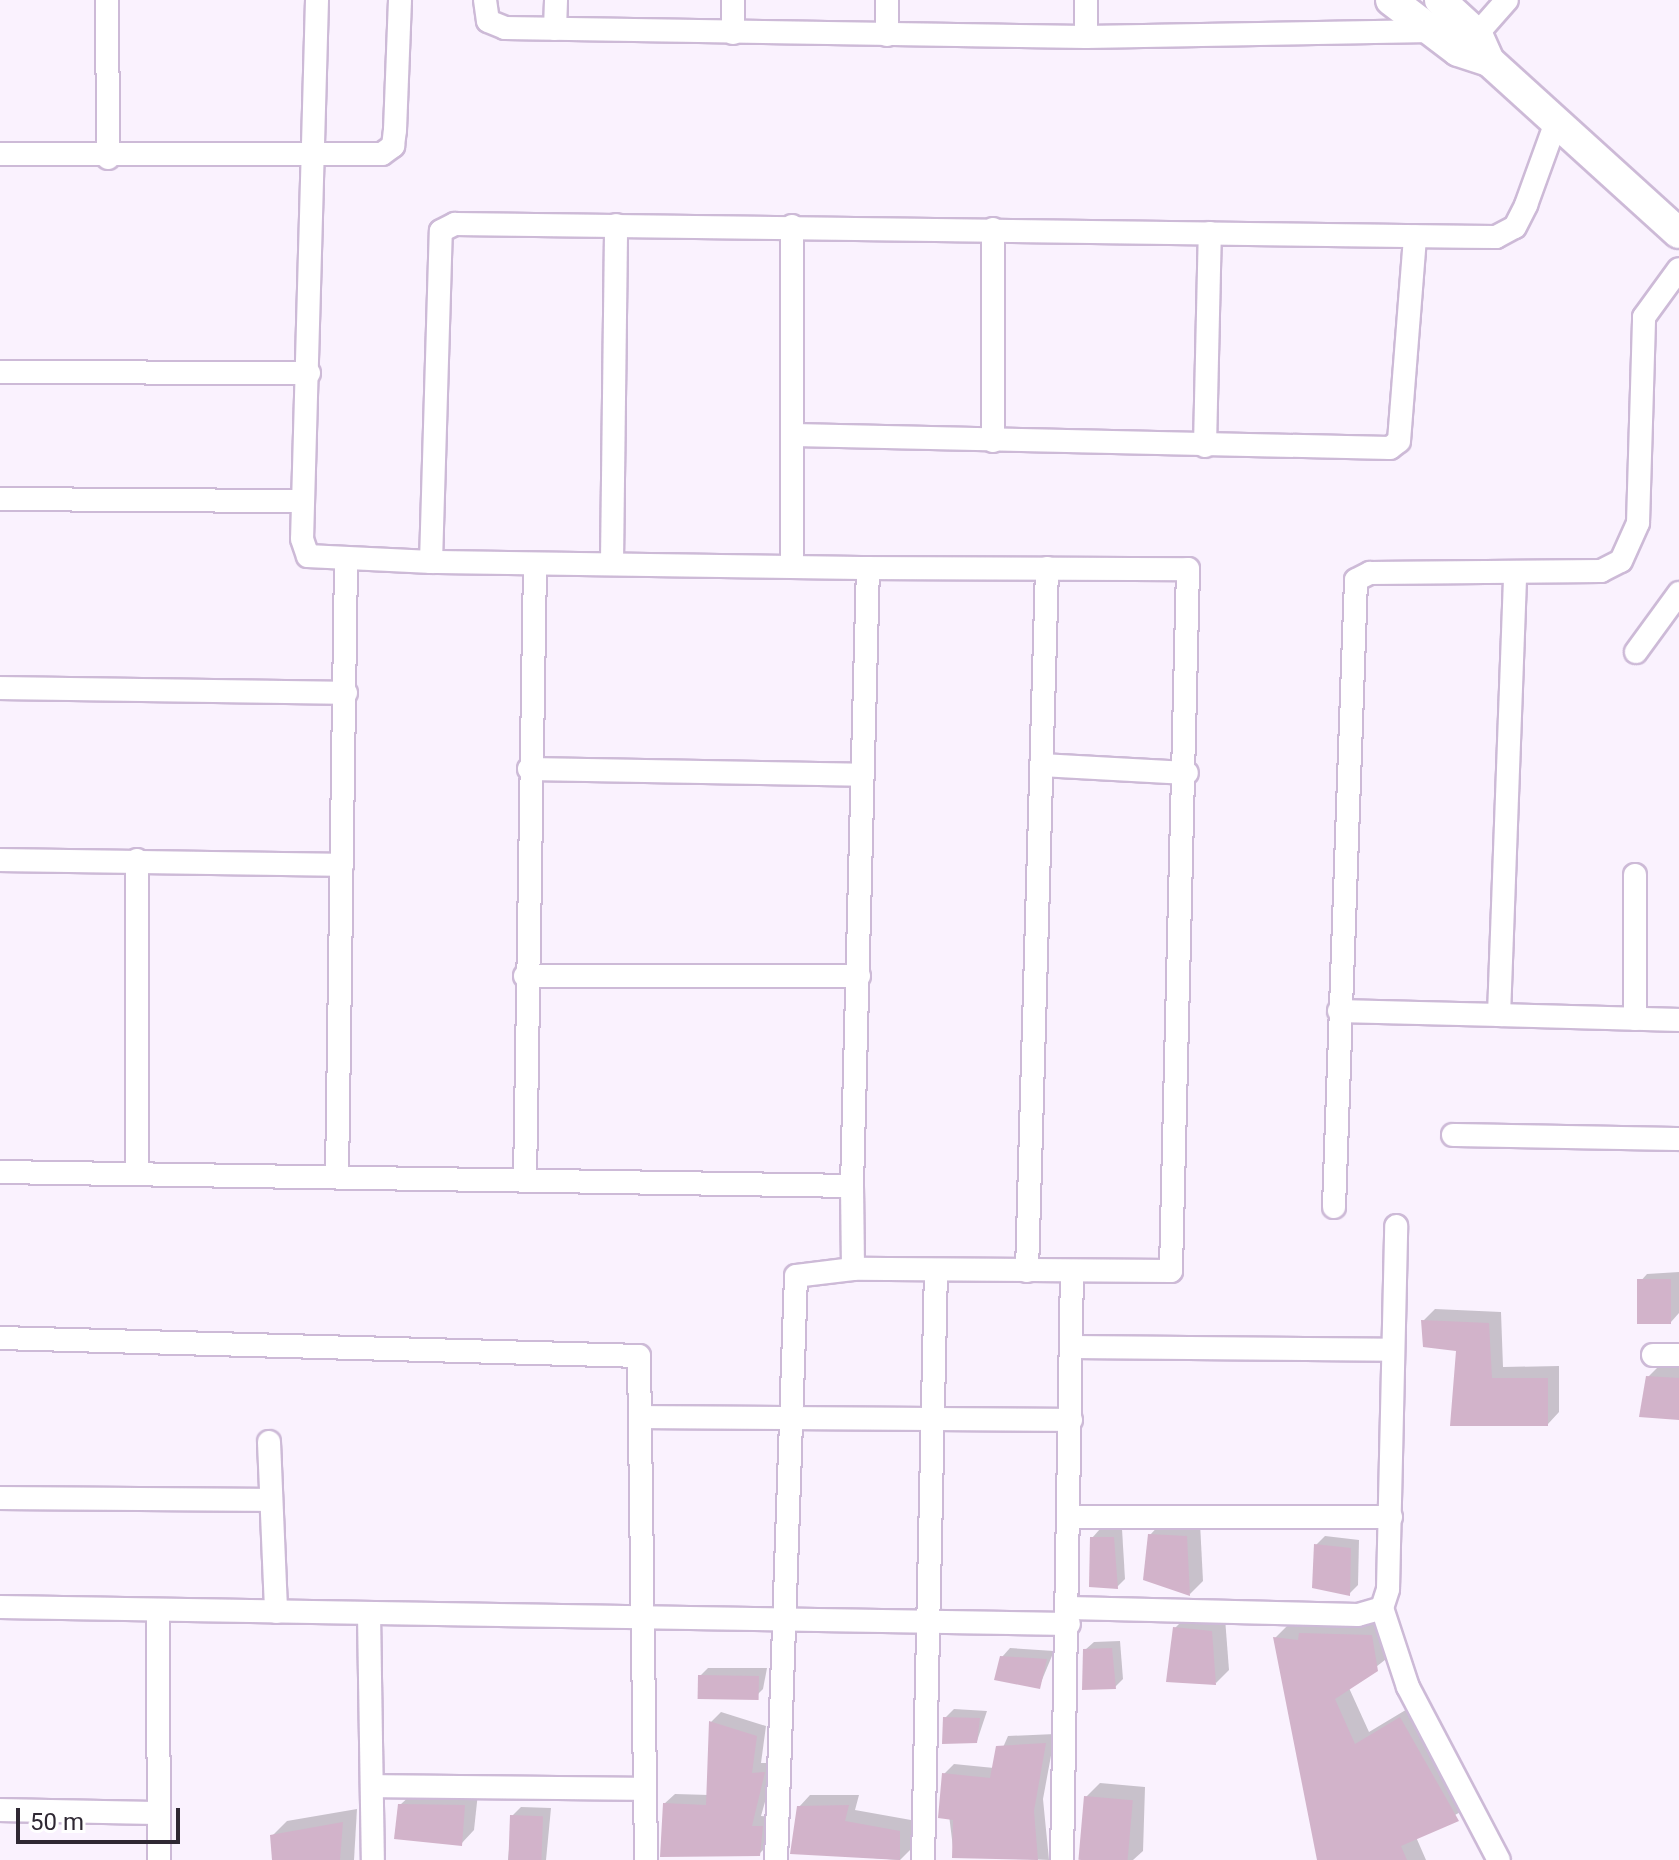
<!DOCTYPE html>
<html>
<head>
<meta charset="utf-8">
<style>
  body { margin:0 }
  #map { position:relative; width:1679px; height:1860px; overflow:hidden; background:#faf2fe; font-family:Roboto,sans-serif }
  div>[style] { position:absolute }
  .shadow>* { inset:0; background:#0003 }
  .building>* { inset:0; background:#d2b3ca; transform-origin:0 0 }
  .roads { filter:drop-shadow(2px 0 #cdbad7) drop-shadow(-2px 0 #cdbad7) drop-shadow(0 2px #cdbad7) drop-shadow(0 -2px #cdbad7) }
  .street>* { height:22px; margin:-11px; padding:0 11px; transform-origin:11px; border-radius:11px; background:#fff }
  .secondary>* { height:30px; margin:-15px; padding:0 15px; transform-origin:15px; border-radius:15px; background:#fff }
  span { translate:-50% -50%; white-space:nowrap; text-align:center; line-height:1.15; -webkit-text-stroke:7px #fff; paint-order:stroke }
  .scale { position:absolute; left:16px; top:1808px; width:164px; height:36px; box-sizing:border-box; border:4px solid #2f2833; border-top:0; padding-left:10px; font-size:24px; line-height:28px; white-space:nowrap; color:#2f2833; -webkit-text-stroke:6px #fff; paint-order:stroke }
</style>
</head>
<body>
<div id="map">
  <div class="shadow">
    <div style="clip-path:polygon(1679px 1272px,1679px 1313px,1671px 1322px,1639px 1283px,1647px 1274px)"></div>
    <div style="clip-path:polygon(1435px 1309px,1501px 1312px,1503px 1367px,1559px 1366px,1559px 1412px,1548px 1424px,1452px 1424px,1458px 1349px,1423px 1321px)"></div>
    <div style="clip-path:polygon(1661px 1364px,1679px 1365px,1679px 1418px,1648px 1377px)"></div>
    <div style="clip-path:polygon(1163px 1521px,1200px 1523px,1203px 1581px,1190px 1594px,1150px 1535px)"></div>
    <div style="clip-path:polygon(1100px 1529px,1122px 1529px,1125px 1579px,1117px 1587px,1092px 1538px)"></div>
    <div style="clip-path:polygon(1325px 1536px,1359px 1540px,1358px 1585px,1349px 1594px,1316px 1545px)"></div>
    <div style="clip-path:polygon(1188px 1615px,1225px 1618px,1229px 1670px,1216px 1683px,1175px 1628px)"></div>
    <div style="clip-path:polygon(1385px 1622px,1390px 1656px,1349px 1688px,1369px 1732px,1414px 1705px,1471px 1806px,1416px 1837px,1426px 1860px,1319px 1860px,1275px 1638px,1288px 1625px)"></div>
    <div style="clip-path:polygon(1120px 1641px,1123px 1679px,1115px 1687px,1085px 1650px,1094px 1642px)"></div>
    <div style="clip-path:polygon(1010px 1648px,1054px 1651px,1039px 1687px,1002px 1657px)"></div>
    <div style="clip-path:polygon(708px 1668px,767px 1668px,763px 1689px,755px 1697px,700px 1676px)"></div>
    <div style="clip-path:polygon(954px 1709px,987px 1711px,977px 1741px,945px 1718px)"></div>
    <div style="clip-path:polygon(721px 1712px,766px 1726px,761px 1763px,774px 1763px,774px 1770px,761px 1816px,772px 1817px,769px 1844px,759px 1854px,664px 1804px,675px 1794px,709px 1795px,711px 1722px)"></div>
    <div style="clip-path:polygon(1055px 1734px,1043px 1799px,1049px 1860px,954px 1856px,944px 1774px,954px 1764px,994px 1768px,1008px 1736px)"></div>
    <div style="clip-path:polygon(1100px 1783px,1145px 1787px,1143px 1851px,1133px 1860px,1081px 1860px,1086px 1797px)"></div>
    <div style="clip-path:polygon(414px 1792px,478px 1793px,474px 1830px,461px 1844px,400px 1805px)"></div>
    <div style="clip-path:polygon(810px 1795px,859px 1795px,855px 1810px,911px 1820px,911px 1849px,900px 1860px,792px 1852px,799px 1807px)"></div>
    <div style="clip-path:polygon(521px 1807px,551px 1808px,546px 1860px,508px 1860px,512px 1816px)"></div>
    <div style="clip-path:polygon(357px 1809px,354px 1860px,274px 1860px,272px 1836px,287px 1821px)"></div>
  </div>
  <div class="building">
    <div style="left:1671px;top:1279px;width:45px;height:34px;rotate:90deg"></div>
    <div style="clip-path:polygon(1421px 1320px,1489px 1323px,1492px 1378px,1548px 1378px,1548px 1426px,1450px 1426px,1456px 1351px,1423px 1347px)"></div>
    <div style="clip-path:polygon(1646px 1376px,1679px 1378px,1679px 1420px,1639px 1417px)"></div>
    <div style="clip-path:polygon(1148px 1534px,1187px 1536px,1190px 1596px,1143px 1580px)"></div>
    <div style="clip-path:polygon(1090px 1537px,1114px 1537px,1118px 1589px,1089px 1587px)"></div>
    <div style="clip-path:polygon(1314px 1544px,1351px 1548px,1350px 1596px,1312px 1588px)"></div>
    <div style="clip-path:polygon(1173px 1627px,1212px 1631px,1216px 1685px,1166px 1682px)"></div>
    <div style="clip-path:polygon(1299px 1633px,1372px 1635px,1378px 1671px,1335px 1699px,1355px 1744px,1400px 1717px,1459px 1821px,1401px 1846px,1407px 1860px,1317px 1860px,1273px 1637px,1298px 1640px)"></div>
    <div style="clip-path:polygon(1112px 1648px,1116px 1689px,1082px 1690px,1083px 1649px)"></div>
    <div style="clip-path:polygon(1000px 1656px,1047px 1659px,1040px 1689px,994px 1680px)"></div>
    <div style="left:698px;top:1675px;width:61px;height:24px;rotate:1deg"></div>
    <div style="clip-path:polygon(943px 1717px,980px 1718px,977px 1743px,942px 1744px)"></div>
    <div style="clip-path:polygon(709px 1721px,757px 1736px,752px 1773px,765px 1772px,752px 1826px,763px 1826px,760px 1856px,660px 1857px,663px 1803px,706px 1805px)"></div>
    <div style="clip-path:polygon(1046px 1743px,1034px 1811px,1038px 1860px,952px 1858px,953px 1820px,938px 1818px,942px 1773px,990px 1778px,996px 1746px)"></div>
    <div style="left:1084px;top:1796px;width:49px;height:64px;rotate:5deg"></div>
    <div style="clip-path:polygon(398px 1804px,465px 1805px,462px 1846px,394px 1839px)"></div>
    <div style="clip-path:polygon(849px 1805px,845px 1821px,900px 1831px,900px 1860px,790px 1854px,797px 1806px)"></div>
    <div style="left:510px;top:1815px;width:33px;height:45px;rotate:2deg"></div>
    <div style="clip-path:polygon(343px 1822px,340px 1860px,272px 1860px,270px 1835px)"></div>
  </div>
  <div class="roads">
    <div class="street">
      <div style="left:107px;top:0;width:158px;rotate:89.6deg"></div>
      <div style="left:317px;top:0;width:539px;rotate:91.59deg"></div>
      <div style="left:302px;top:539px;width:18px;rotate:71deg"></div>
      <div style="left:308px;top:556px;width:123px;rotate:2.8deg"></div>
      <div style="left:485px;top:0;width:21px;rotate:82deg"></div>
      <div style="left:488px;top:21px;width:18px;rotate:22deg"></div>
      <div style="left:505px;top:28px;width:581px;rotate:0.89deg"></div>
      <div style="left:1086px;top:37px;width:346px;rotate:-1deg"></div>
      <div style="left:555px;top:29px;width:29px;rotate:-88deg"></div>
      <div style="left:733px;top:33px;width:33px;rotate:-90deg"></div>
      <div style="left:1477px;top:34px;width:45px;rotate:-48.6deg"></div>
      <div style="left:887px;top:35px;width:35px;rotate:-90deg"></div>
      <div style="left:1086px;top:37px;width:37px;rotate:-90deg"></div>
      <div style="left:0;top:154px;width:382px"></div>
      <div style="left:382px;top:154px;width:14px;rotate:-36deg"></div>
      <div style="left:393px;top:146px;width:16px;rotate:-83deg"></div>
      <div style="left:395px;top:130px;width:130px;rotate:-87.8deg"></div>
      <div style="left:792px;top:226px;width:338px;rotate:90deg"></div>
      <div style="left:0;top:372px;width:309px;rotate:0.2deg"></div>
      <div style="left:794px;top:435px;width:596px;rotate:1.25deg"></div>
      <div style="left:1390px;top:448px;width:11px;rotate:-38deg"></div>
      <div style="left:1399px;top:441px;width:205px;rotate:-85.5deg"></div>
      <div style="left:993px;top:441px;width:212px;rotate:-90deg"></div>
      <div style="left:1205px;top:446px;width:213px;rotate:-88.7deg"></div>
      <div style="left:0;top:499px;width:303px;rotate:0.4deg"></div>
      <div style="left:612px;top:561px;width:336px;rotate:-89.3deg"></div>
      <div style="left:868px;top:568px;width:437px;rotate:-179.2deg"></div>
      <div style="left:431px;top:562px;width:331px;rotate:-88.3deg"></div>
      <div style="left:441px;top:231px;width:16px;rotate:-27deg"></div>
      <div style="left:455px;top:224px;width:1041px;rotate:0.72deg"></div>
      <div style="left:1496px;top:237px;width:21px;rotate:-28deg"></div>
      <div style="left:1515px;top:227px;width:25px;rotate:-63deg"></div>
      <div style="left:1526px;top:205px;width:88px;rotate:-70.1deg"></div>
      <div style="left:1636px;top:652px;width:73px;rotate:-53.9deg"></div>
      <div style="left:0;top:688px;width:346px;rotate:0.8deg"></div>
      <div style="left:1041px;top:765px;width:146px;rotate:3.1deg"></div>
      <div style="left:529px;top:769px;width:333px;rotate:1deg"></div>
      <div style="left:0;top:860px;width:342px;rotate:0.8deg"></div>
      <div style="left:137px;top:860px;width:313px;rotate:90deg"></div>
      <div style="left:1635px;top:875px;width:144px;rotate:90deg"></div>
      <div style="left:525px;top:976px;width:334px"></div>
      <div style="left:1339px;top:1011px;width:160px;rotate:1.4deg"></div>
      <div style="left:1499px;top:1015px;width:440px;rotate:-87.9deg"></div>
      <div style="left:1499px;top:1015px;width:180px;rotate:1.6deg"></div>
      <div style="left:1453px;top:1135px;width:226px;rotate:1deg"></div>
      <div style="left:0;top:1172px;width:852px;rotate:0.94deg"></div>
      <div style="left:852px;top:1186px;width:618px;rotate:-88.52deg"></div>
      <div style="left:868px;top:568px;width:320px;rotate:0.2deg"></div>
      <div style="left:1188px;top:569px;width:702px;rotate:91.39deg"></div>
      <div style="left:1171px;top:1271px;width:318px;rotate:-179.6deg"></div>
      <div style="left:853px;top:1269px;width:57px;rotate:173deg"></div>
      <div style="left:796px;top:1276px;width:584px;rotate:91.96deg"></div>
      <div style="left:337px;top:1176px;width:616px;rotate:-89.16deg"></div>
      <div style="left:525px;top:1181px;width:617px;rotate:-89.07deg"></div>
      <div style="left:852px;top:1186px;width:83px;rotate:89.3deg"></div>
      <div style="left:1334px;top:1207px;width:627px;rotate:-87.99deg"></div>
      <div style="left:1356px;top:580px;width:16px;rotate:-27deg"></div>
      <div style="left:1370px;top:573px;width:231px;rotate:-0.5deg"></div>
      <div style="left:1601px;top:571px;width:22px;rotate:-27deg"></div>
      <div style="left:1621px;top:561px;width:42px;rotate:-65.9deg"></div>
      <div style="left:1638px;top:523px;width:206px;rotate:-88.3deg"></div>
      <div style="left:1644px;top:317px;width:59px;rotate:-53.9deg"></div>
      <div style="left:1027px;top:1271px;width:703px;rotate:-88.37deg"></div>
      <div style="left:0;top:1338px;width:639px;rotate:1.61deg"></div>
      <div style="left:639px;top:1356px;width:504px;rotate:89.2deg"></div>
      <div style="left:1072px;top:1347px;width:321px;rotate:0.5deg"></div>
      <div style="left:1653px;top:1355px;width:26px"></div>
      <div style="left:645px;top:1417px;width:426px;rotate:0.4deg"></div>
      <div style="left:269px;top:1442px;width:170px;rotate:87.6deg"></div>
      <div style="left:0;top:1498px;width:270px;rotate:0.4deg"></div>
      <div style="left:1070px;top:1517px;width:321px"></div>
      <div style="left:0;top:1607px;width:1069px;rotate:0.91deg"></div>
      <div style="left:1069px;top:1608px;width:289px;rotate:1.4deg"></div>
      <div style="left:1358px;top:1615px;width:25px;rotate:-16deg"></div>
      <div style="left:1382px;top:1608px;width:20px;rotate:-72deg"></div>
      <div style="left:1388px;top:1589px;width:363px;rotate:-88.7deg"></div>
      <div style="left:1382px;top:1608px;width:83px;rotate:71.8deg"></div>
      <div style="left:1408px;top:1687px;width:195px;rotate:62.3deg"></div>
      <div style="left:158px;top:1610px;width:250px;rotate:89.8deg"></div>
      <div style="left:369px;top:1614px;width:246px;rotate:89.1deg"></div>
      <div style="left:372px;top:1786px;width:273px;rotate:0.6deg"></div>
      <div style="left:0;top:1810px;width:158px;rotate:1.1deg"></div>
      <div style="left:923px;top:1860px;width:590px;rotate:-88.74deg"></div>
      <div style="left:1062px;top:1860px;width:589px;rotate:-89.03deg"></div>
    </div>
    <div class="secondary">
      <div style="left:1391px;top:0;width:84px;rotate:37.3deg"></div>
      <div style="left:1458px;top:51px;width:33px;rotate:18deg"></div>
      <div style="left:1440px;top:0;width:50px;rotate:42.6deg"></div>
      <div style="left:1477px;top:34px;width:30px;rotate:66deg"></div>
      <div style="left:1489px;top:61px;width:256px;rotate:42.2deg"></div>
    </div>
  </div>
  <div class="scale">50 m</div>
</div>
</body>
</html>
